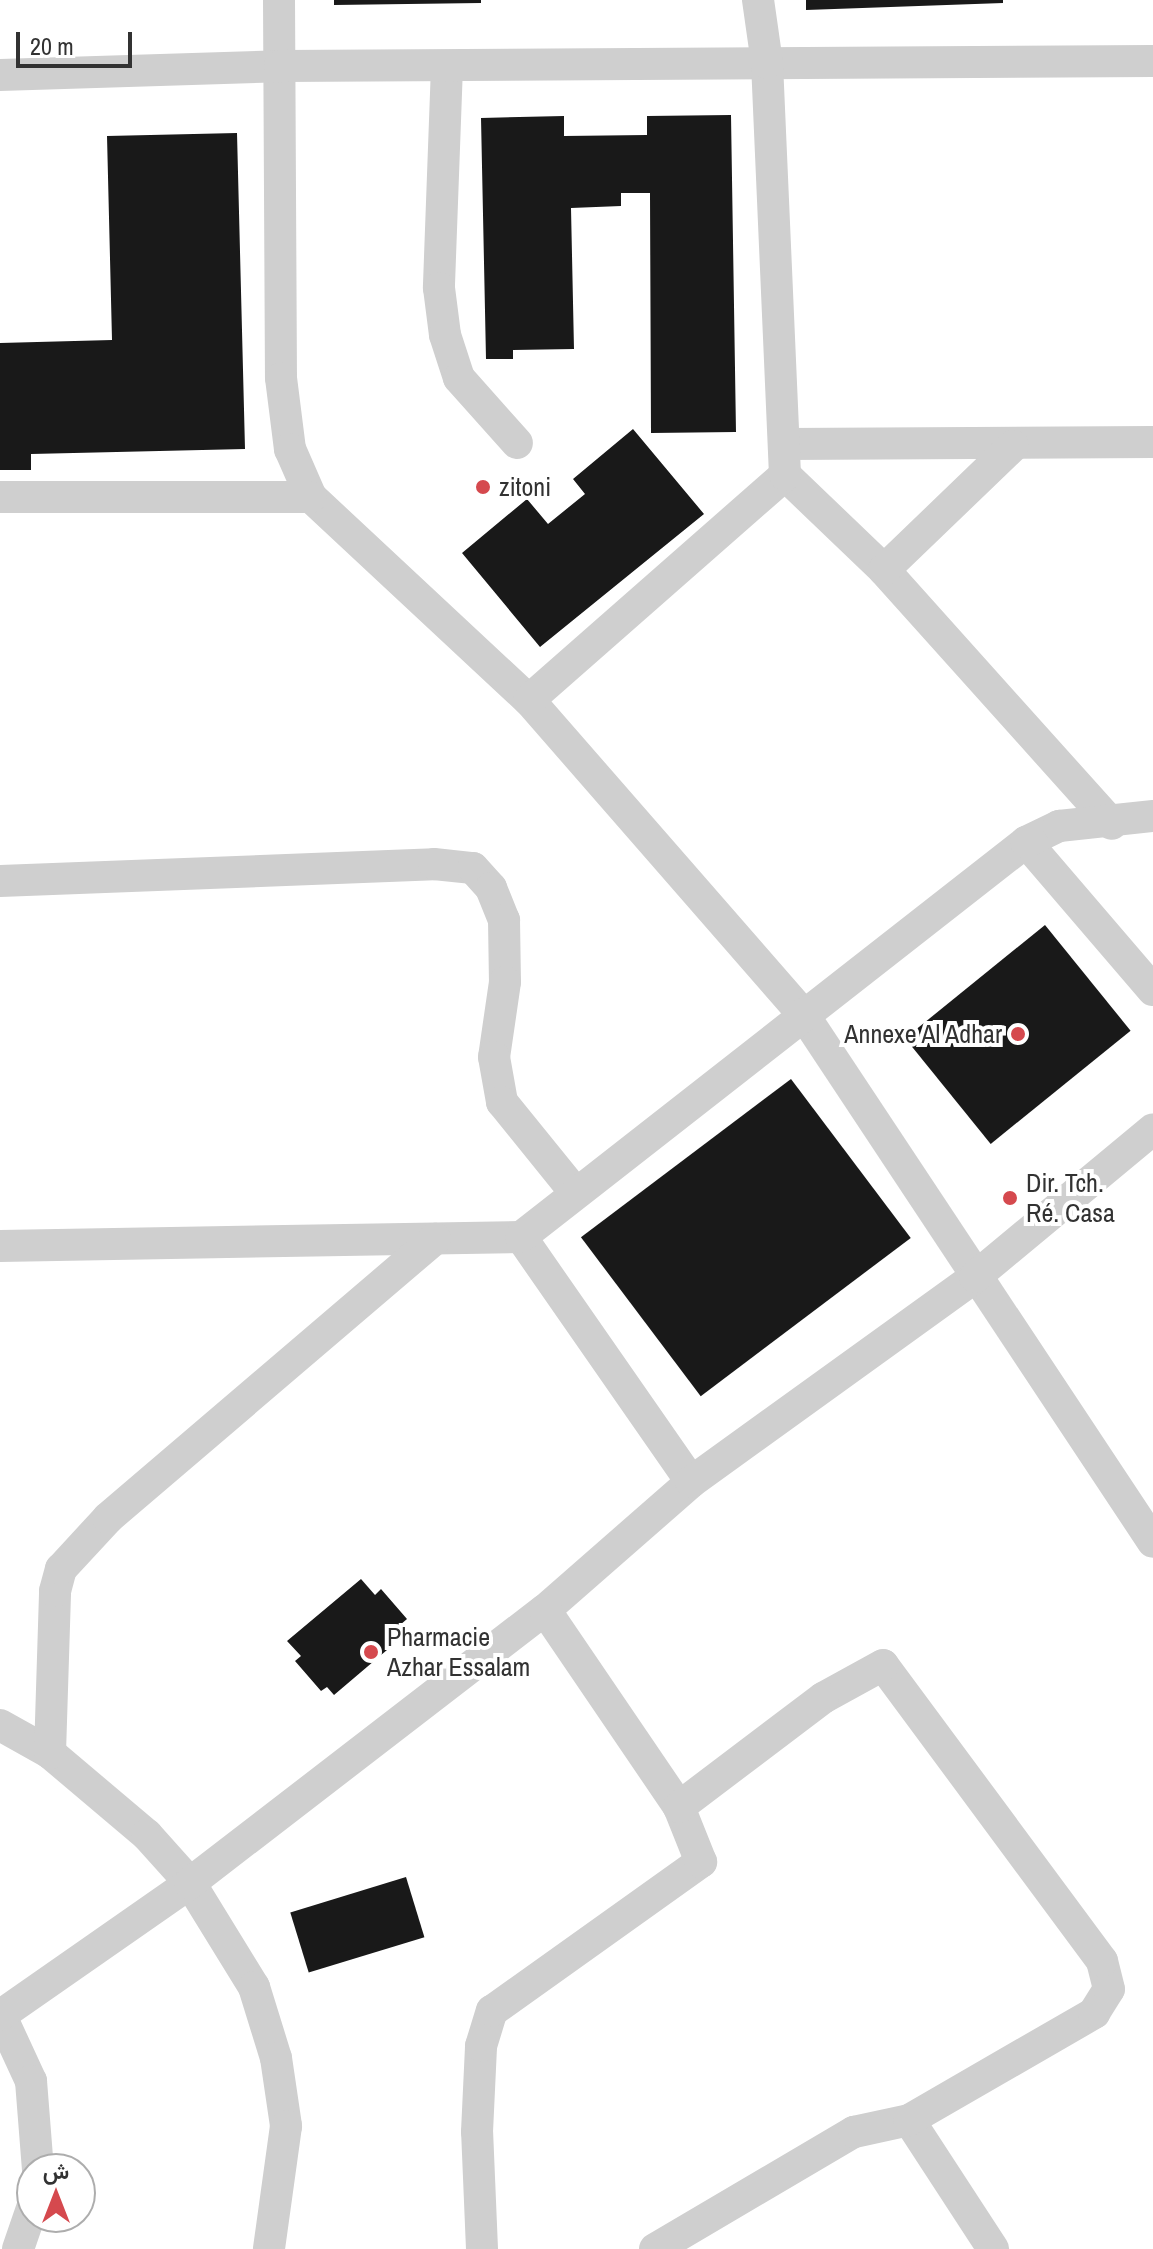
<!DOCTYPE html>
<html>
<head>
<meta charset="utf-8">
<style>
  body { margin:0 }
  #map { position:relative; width:1153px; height:2249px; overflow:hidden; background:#fff; font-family:"Archivo Narrow",Vazirmatn,sans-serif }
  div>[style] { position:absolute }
  .building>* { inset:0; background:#191919; transform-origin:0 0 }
  .street>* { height:32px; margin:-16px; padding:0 16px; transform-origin:16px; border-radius:16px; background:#cfcfcf }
  .dots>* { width:22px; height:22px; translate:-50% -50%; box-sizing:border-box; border:4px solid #fff; border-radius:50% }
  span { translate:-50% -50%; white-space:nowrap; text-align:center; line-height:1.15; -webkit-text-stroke:8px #fff; paint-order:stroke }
  .poi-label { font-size:26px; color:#323232 }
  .left { translate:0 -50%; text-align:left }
  .right { translate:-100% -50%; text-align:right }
  .north { position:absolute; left:16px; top:2153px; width:80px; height:80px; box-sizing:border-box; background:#fff; border:2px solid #adadad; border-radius:50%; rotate:0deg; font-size:22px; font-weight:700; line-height:32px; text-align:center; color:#323232 }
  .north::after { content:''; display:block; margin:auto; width:28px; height:36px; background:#d5494e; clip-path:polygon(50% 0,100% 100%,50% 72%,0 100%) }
  .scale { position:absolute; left:16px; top:32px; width:116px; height:36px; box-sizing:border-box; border:4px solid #323232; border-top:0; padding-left:10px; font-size:24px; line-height:28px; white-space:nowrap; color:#323232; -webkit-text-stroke:6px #fff; paint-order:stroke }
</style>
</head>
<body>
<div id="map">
  <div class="building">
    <div style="clip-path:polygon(334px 0,481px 0,481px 3px,334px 5px)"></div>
    <div style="clip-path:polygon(806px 0,1003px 0,1003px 3px,806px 10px)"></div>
    <div style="clip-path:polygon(731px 115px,736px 432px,651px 433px,650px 193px,621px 193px,621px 206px,571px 208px,574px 349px,513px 350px,513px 359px,486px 359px,481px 118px,564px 116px,564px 136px,647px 135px,647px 116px)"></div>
    <div style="clip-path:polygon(237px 133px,245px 449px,31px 454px,31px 470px,0 470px,0 343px,112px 340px,107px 136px)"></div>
    <div style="clip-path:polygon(633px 429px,704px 514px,540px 647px,462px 553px,527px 499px,548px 524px,585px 494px,573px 479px)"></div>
    <div style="left:1045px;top:925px;width:136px;height:180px;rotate:51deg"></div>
    <div style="left:791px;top:1079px;width:199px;height:263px;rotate:53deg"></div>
    <div style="clip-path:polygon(361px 1579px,375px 1595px,381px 1589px,407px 1619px,400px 1625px,407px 1633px,334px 1695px,327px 1687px,321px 1691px,295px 1661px,301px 1656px,287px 1641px)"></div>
    <div style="left:406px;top:1877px;width:63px;height:121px;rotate:73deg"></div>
  </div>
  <div class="street">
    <div style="left:279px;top:0;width:378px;rotate:89.7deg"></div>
    <div style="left:281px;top:378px;width:72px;rotate:82.8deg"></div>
    <div style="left:290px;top:449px;width:52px;rotate:66.4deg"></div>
    <div style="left:311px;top:497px;width:298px;rotate:43deg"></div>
    <div style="left:529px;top:700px;width:417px;rotate:48.9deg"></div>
    <div style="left:803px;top:1014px;width:633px;rotate:56.46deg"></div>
    <div style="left:447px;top:66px;width:222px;rotate:92.1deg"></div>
    <div style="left:439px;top:288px;width:47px;rotate:82.7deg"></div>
    <div style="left:445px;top:335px;width:45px;rotate:72deg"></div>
    <div style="left:459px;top:378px;width:87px;rotate:48.3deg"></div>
    <div style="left:0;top:75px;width:280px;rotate:-1.8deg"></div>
    <div style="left:280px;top:66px;width:873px;rotate:-0.33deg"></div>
    <div style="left:786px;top:444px;width:367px;rotate:-0.3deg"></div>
    <div style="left:785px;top:475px;width:137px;rotate:43.8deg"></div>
    <div style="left:884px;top:570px;width:341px;rotate:48.1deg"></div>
    <div style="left:0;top:497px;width:311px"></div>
    <div style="left:884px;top:570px;width:179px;rotate:-43.9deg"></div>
    <div style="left:529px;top:700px;width:341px;rotate:-41.3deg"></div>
    <div style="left:785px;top:475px;width:412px;rotate:-92.5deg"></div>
    <div style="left:767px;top:63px;width:64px;rotate:-98.1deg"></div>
    <div style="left:1026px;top:842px;width:195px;rotate:49.4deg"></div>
    <div style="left:0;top:881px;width:434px;rotate:-2.2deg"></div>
    <div style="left:434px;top:864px;width:39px;rotate:6deg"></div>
    <div style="left:473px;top:868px;width:27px;rotate:48deg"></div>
    <div style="left:491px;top:888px;width:35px;rotate:68deg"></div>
    <div style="left:504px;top:920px;width:62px;rotate:89.1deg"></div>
    <div style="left:505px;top:982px;width:76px;rotate:98.3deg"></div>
    <div style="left:494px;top:1057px;width:46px;rotate:79.9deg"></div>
    <div style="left:502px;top:1102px;width:114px;rotate:51deg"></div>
    <div style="left:521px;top:1237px;width:298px;rotate:55.2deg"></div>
    <div style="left:0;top:1246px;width:521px;rotate:-0.99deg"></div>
    <div style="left:521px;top:1237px;width:641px;rotate:-38.03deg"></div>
    <div style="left:1026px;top:842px;width:37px;rotate:-26deg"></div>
    <div style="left:1059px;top:826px;width:95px;rotate:-6.1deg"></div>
    <div style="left:0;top:1725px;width:57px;rotate:29.2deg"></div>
    <div style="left:50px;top:1753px;width:127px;rotate:40.2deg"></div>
    <div style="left:147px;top:1835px;width:64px;rotate:48.1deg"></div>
    <div style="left:190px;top:1883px;width:122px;rotate:58.4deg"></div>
    <div style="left:254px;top:1987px;width:74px;rotate:72.8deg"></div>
    <div style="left:276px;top:2058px;width:69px;rotate:81.6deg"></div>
    <div style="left:286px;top:2126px;width:124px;rotate:97.9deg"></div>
    <div style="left:50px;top:1753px;width:162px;rotate:-88.2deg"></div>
    <div style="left:55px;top:1591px;width:23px;rotate:-75deg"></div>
    <div style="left:61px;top:1569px;width:69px;rotate:-47.3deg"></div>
    <div style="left:108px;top:1518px;width:430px;rotate:-40.5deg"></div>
    <div style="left:0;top:2014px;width:74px;rotate:65.2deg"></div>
    <div style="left:31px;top:2081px;width:88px;rotate:85.5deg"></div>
    <div style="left:1px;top:2015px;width:231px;rotate:-34.9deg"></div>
    <div style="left:190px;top:1883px;width:448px;rotate:-37.6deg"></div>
    <div style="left:545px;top:1610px;width:194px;rotate:-41.2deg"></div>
    <div style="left:691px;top:1482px;width:350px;rotate:-35.8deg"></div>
    <div style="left:975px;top:1277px;width:231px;rotate:-39.7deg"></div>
    <div style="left:909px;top:2120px;width:154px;rotate:56.9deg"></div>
    <div style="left:18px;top:2249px;width:43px;rotate:-71.1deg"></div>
    <div style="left:482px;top:2249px;width:117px;rotate:-92.4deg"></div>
    <div style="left:477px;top:2132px;width:86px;rotate:-87.3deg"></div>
    <div style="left:481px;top:2046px;width:37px;rotate:-73deg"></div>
    <div style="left:492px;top:2011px;width:257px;rotate:-35.5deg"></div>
    <div style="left:701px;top:1862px;width:59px;rotate:-111.8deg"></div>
    <div style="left:679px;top:1807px;width:238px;rotate:-124.2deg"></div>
    <div style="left:655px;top:2249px;width:231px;rotate:-30.5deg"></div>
    <div style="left:854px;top:2132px;width:56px;rotate:-12.3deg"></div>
    <div style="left:909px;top:2120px;width:214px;rotate:-30deg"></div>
    <div style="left:1094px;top:2013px;width:28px;rotate:-58deg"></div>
    <div style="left:1109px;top:1989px;width:29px;rotate:-104deg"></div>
    <div style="left:1102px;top:1961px;width:368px;rotate:-126.5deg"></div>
    <div style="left:883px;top:1665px;width:68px;rotate:151.2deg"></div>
    <div style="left:823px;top:1698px;width:181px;rotate:142.9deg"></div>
  </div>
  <div class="dots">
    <div style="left:483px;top:487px;background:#d5494e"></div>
    <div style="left:1018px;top:1034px;background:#d5494e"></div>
    <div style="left:1010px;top:1198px;background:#d5494e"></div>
    <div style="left:371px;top:1652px;background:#d5494e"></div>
  </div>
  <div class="poi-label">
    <span class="left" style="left:499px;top:487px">zitoni</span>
    <span class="right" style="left:1002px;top:1034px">Annexe Al Adhar</span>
    <span class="left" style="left:1026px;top:1198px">Dir. Tch.<br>Ré. Casa</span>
    <span class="left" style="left:387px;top:1652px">Pharmacie<br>Azhar Essalam</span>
  </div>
  <div class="north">ش</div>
  <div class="scale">20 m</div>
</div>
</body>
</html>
